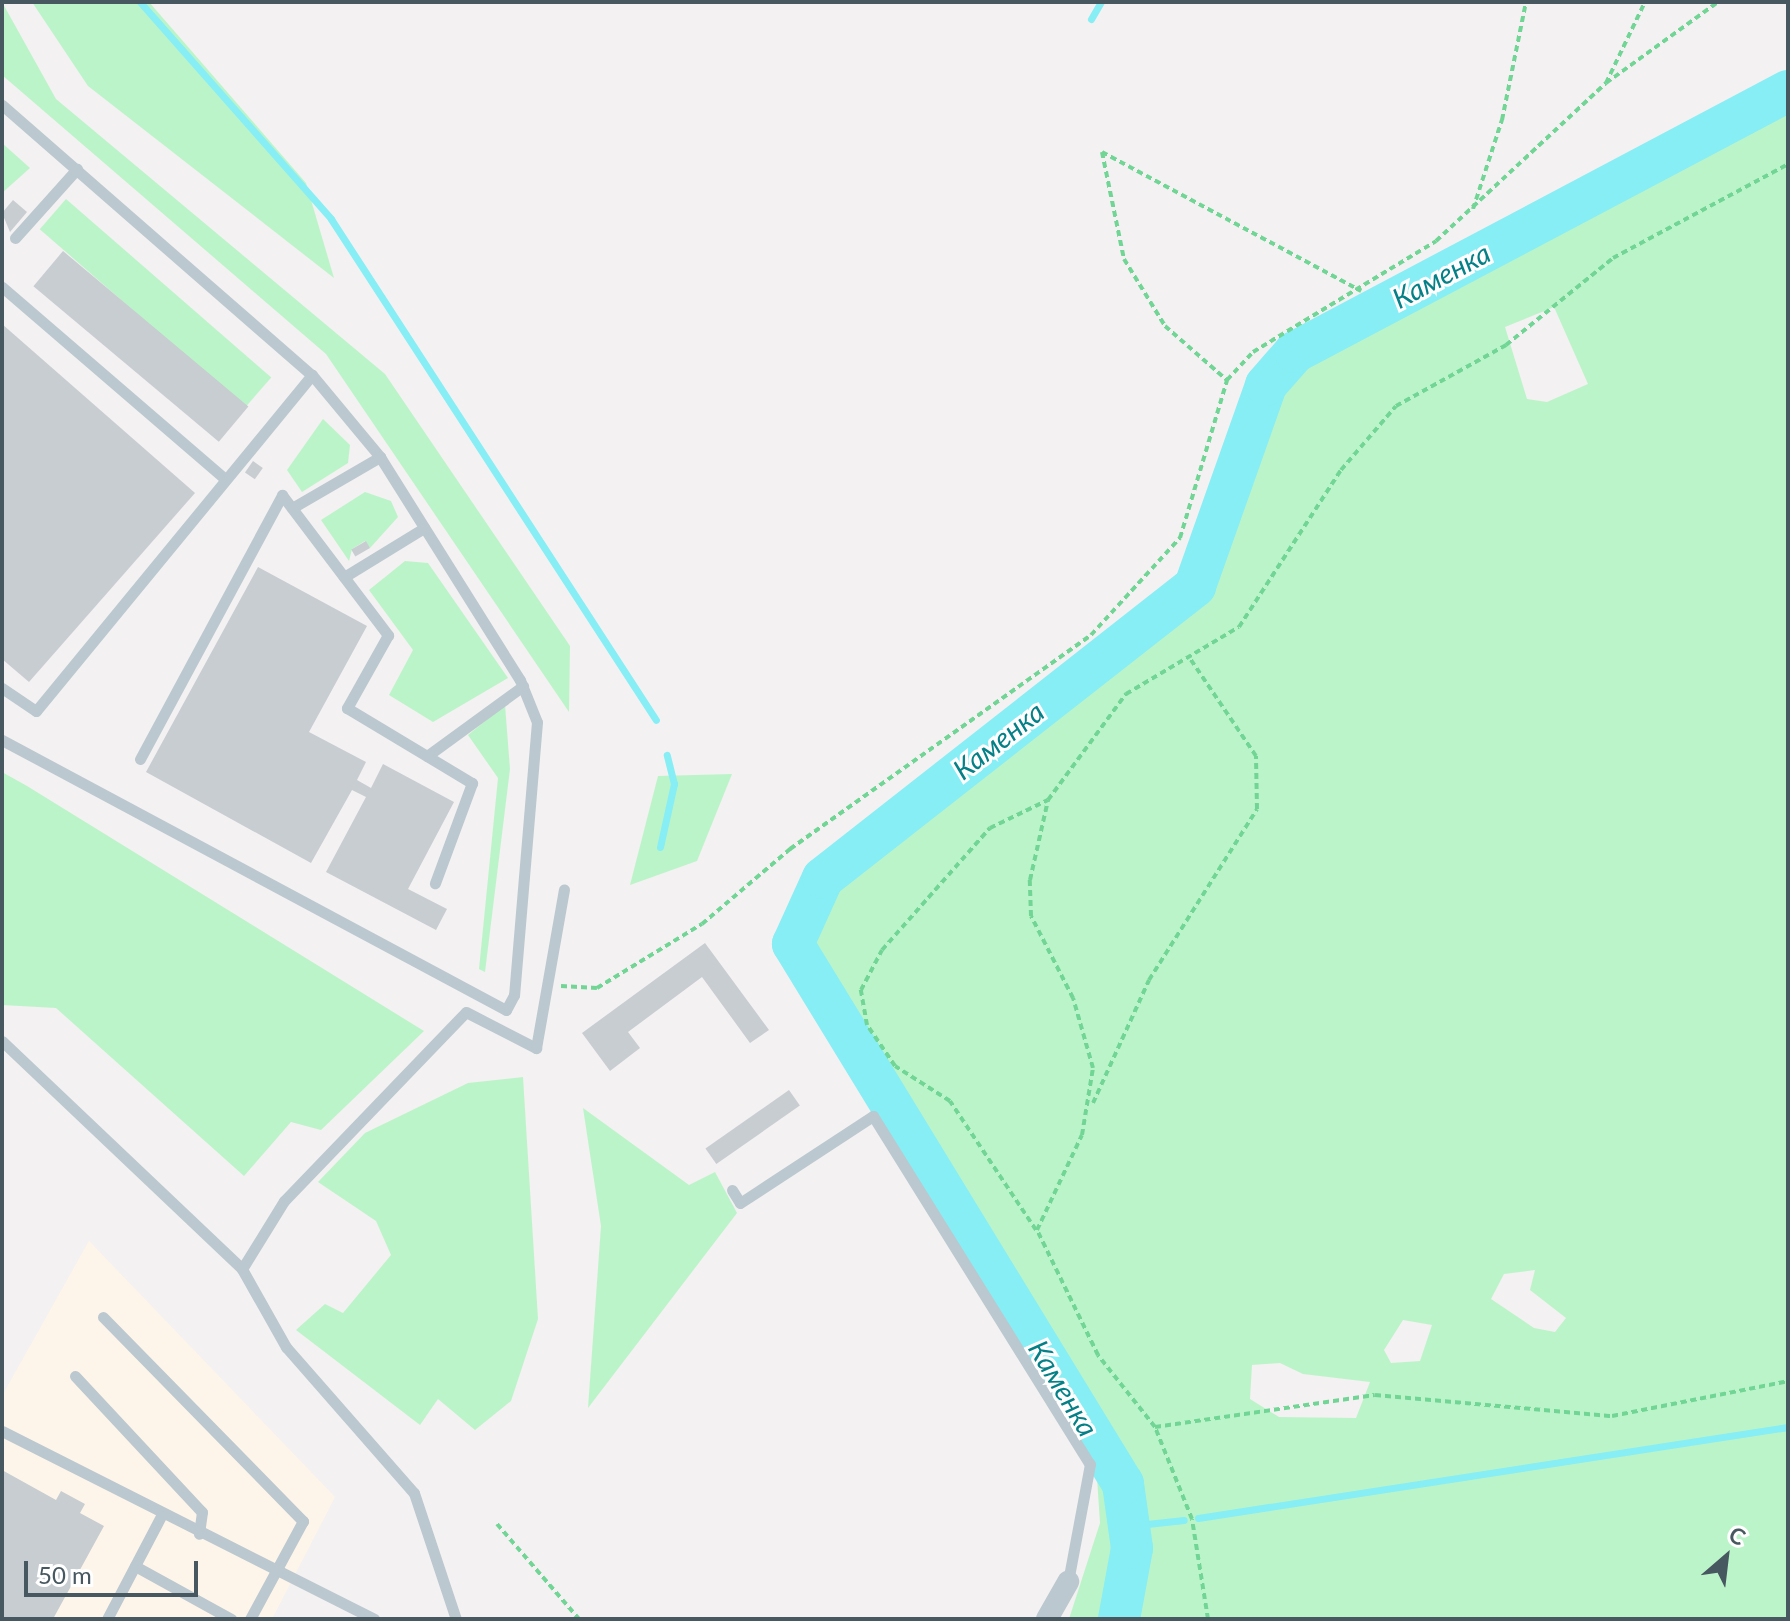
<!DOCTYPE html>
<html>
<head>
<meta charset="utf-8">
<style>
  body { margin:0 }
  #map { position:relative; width:1790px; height:1621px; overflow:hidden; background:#f3f1f1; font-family:Lato,sans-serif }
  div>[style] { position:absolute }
  .commercial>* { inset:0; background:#fef5ea }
  .green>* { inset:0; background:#bcf4c9; transform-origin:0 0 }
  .stream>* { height:7px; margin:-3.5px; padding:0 3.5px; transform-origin:3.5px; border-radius:3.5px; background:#86eef4 }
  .river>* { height:42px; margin:-21px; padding:0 21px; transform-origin:21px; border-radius:21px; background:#86eef4 }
  .building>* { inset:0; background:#c7cdd1; transform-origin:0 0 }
  .path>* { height:4px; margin-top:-2px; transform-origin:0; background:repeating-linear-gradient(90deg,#71d595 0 6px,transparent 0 10px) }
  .service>* { height:11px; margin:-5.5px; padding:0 5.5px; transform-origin:5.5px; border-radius:5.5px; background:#bbc8cf }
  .minor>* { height:22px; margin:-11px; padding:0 11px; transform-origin:11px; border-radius:11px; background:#bbc8cf }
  span { translate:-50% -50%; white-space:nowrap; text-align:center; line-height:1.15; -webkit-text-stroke:6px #fff; paint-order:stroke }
  .water-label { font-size:28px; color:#058087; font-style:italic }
  .frame { position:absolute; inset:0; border:4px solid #475860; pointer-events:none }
  .north { position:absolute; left:1686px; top:1517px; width:80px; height:80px; -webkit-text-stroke:6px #fff; paint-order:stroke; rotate:28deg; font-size:22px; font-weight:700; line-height:32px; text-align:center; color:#475860 }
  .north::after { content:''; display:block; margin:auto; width:28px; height:36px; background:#475860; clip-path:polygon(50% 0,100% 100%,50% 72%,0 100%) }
  .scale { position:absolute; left:24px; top:1561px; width:174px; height:36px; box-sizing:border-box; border:4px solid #475860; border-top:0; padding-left:10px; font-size:24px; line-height:28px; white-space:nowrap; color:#475860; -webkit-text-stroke:6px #fff; paint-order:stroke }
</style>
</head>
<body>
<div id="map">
  <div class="commercial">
    <div style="clip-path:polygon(89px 1241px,335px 1497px,272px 1619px,2px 1619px,2px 1396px)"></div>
  </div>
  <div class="green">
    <div style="clip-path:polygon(2px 2px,56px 99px,385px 374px,570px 646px,569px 712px,326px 354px,2px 75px)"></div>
    <div style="clip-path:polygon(32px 2px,149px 2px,306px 183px,334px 278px,88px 86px)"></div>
    <div style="clip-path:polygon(evenodd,1788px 108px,1788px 1619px,1069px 1619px,1100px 1523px,1096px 1463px,793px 950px,833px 889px,1206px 596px,1290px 368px,1788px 108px,1554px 307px,1588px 384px,1547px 402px,1527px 399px,1505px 327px,1554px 307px,1788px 108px,1535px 1270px,1530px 1290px,1566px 1318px,1555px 1332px,1534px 1328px,1491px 1299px,1504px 1274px,1535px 1270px,1788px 108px,1403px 1320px,1432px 1325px,1420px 1361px,1391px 1363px,1384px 1350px,1403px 1320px,1788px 108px,1280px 1363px,1303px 1374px,1370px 1382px,1356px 1418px,1279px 1417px,1250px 1399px,1252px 1365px,1280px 1363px)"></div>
    <div style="clip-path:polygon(2px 143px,30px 168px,2px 193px)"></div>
    <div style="left:66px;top:199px;width:272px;height:40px;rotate:41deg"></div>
    <div style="clip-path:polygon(323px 419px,350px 445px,348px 463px,302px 492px,287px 470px)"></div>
    <div style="clip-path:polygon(365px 492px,391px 501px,398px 517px,370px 548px,365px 541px,352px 549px,349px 561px,321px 520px)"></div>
    <div style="clip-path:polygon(405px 561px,428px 563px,508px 678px,433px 722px,389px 695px,413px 650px,369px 590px)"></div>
    <div style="clip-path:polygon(505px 705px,510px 769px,485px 972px,479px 969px,498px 778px,468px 735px)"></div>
    <div style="clip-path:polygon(2px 772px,27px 786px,424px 1031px,321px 1130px,291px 1122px,244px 1176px,56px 1008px,2px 1005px)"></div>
    <div style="clip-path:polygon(732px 774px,697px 861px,630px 885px,658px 776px)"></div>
    <div style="clip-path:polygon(523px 1077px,538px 1319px,511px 1401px,475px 1430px,438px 1399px,420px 1425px,296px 1330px,325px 1304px,343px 1313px,391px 1255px,376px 1221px,318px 1182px,365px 1133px,468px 1083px)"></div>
    <div style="clip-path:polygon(583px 1108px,689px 1185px,715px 1172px,737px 1213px,588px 1408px,601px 1226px)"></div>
  </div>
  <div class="stream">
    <div style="left:140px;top:2px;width:289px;rotate:48.6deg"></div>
    <div style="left:331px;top:219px;width:597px;rotate:57.03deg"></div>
    <div style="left:1091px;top:19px;width:20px;rotate:-60deg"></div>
    <div style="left:660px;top:847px;width:65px;rotate:-77.5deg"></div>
    <div style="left:674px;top:784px;width:30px;rotate:-104deg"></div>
    <div style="left:1198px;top:1518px;width:597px;rotate:-8.77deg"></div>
    <div style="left:1129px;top:1526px;width:55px;rotate:-6.2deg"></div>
  </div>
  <div class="river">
    <div style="left:1119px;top:1619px;width:72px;rotate:-79.6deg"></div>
    <div style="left:1132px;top:1548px;width:65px;rotate:-98deg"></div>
    <div style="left:1123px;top:1484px;width:633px;rotate:-121.43deg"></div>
    <div style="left:793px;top:944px;width:72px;rotate:-65.6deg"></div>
    <div style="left:823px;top:878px;width:473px;rotate:-38.1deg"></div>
    <div style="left:1195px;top:586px;width:213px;rotate:-70.5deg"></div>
    <div style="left:1266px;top:385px;width:44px;rotate:-48.7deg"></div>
    <div style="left:1295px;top:352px;width:558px;rotate:-27.9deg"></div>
  </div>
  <div class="building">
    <div style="clip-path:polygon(13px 200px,27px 212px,10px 232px,2px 213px)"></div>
    <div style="left:63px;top:251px;width:242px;height:46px;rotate:40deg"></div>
    <div style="clip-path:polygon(2px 324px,195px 493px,29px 682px,2px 659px)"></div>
    <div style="left:253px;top:461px;width:12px;height:14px;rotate:35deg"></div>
    <div style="left:366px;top:541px;width:8px;height:17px;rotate:60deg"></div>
    <div style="clip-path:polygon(258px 567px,367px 626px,309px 732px,366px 762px,357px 780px,371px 788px,383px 764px,454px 802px,408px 889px,447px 909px,436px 930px,326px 872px,366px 797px,352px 790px,311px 863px,146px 772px)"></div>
    <div style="clip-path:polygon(705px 943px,769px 1030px,750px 1043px,702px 977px,628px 1032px,640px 1048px,610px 1071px,582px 1033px)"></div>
    <div style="left:789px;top:1090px;width:19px;height:102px;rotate:55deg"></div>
    <div style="clip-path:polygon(2px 1470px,56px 1500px,61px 1491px,85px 1504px,80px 1513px,104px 1526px,53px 1619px,2px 1619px)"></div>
  </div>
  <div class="path">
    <div style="left:1606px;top:83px;width:90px;rotate:-64.3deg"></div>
    <div style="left:1102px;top:152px;width:294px;rotate:28.2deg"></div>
    <div style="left:1102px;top:152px;width:109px;rotate:78.4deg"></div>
    <div style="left:1124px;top:259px;width:79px;rotate:58.5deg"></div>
    <div style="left:1165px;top:326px;width:82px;rotate:41.1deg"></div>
    <div style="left:1473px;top:209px;width:94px;rotate:-72deg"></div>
    <div style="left:1502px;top:120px;width:120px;rotate:-78.5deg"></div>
    <div style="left:561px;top:986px;width:36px;rotate:3deg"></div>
    <div style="left:597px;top:988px;width:123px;rotate:-31.4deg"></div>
    <div style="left:702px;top:924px;width:116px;rotate:-40.4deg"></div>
    <div style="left:790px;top:849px;width:369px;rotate:-35.4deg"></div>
    <div style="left:1091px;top:635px;width:132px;rotate:-47.5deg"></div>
    <div style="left:1180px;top:538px;width:165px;rotate:-73.4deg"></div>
    <div style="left:1227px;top:380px;width:38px;rotate:-47deg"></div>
    <div style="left:1253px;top:352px;width:214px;rotate:-31.2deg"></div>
    <div style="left:1436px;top:241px;width:232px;rotate:-42.9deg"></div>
    <div style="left:1606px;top:83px;width:138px;rotate:-35.9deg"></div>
    <div style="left:1093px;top:1103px;width:135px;rotate:-65.5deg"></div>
    <div style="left:1149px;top:980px;width:202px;rotate:-57.7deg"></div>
    <div style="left:1257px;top:809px;width:53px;rotate:-91.1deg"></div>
    <div style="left:1256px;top:756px;width:120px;rotate:-124.1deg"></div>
    <div style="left:1036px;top:1230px;width:155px;rotate:-123.7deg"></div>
    <div style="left:950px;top:1101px;width:65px;rotate:-147.5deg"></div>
    <div style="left:895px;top:1066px;width:50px;rotate:-124.3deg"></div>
    <div style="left:867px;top:1025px;width:36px;rotate:-100deg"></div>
    <div style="left:861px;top:990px;width:45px;rotate:-62.3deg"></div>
    <div style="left:882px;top:950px;width:163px;rotate:-48.5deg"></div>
    <div style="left:990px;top:828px;width:64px;rotate:-25.8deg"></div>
    <div style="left:1155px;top:1427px;width:222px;rotate:-8.3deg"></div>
    <div style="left:1375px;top:1395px;width:238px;rotate:5.1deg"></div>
    <div style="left:1612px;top:1416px;width:179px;rotate:-11.2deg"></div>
    <div style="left:497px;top:1524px;width:125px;rotate:49.2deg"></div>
    <div style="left:1208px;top:1619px;width:101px;rotate:-99.1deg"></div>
    <div style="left:1192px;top:1519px;width:99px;rotate:-111.9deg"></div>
    <div style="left:1155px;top:1427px;width:92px;rotate:-128.4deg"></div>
    <div style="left:1098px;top:1355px;width:139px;rotate:-116deg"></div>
    <div style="left:1037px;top:1230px;width:105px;rotate:-64.7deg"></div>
    <div style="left:1082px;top:1135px;width:68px;rotate:-80.7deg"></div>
    <div style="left:1093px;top:1068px;width:73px;rotate:-105.9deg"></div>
    <div style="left:1073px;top:998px;width:92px;rotate:-117.1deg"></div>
    <div style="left:1031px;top:916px;width:36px;rotate:-92deg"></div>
    <div style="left:1030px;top:880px;width:82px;rotate:-77.3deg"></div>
    <div style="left:1048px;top:800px;width:132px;rotate:-53.7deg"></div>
    <div style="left:1126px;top:694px;width:131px;rotate:-30.7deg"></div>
    <div style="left:1239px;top:627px;width:187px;rotate:-57deg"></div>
    <div style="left:1341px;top:470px;width:84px;rotate:-49.3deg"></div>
    <div style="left:1396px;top:406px;width:126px;rotate:-29deg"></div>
    <div style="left:1506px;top:345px;width:138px;rotate:-39.1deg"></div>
    <div style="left:1613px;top:258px;width:199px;rotate:-28.2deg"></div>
  </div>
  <div class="service">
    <div style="left:2px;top:105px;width:411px;rotate:41.1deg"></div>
    <div style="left:312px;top:375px;width:107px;rotate:50.3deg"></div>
    <div style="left:380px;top:457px;width:263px;rotate:57.9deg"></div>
    <div style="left:520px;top:680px;width:45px;rotate:68deg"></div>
    <div style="left:537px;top:722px;width:274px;rotate:94.8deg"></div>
    <div style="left:514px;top:995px;width:17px;rotate:118deg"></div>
    <div style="left:506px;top:1010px;width:572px;rotate:-151.82deg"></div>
    <div style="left:15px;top:238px;width:93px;rotate:-48.1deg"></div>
    <div style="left:2px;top:287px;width:293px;rotate:40.7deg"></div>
    <div style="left:292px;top:508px;width:102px;rotate:-30.1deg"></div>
    <div style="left:344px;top:577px;width:94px;rotate:-31.5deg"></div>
    <div style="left:2px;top:688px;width:41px;rotate:34.1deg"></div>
    <div style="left:36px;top:711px;width:435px;rotate:-50.6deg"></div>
    <div style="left:427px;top:756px;width:119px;rotate:-36.1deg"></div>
    <div style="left:140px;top:759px;width:300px;rotate:-61.7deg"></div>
    <div style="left:282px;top:495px;width:176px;rotate:52.9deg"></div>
    <div style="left:388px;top:635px;width:84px;rotate:119.3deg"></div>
    <div style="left:347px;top:708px;width:146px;rotate:31deg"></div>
    <div style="left:472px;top:783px;width:107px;rotate:110.3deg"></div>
    <div style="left:2px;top:1041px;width:331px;rotate:43.5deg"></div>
    <div style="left:242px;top:1269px;width:90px;rotate:60.6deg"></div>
    <div style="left:286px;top:1347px;width:194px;rotate:48.8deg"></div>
    <div style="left:414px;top:1493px;width:133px;rotate:71.6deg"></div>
    <div style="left:732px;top:1190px;width:15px;rotate:58deg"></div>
    <div style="left:740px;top:1203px;width:159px;rotate:-33.2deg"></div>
    <div style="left:873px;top:1116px;width:410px;rotate:58.1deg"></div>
    <div style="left:1090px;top:1464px;width:120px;rotate:100.6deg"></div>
    <div style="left:242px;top:1269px;width:80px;rotate:-58.3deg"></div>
    <div style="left:284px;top:1201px;width:262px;rotate:-46.1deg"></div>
    <div style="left:466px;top:1012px;width:79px;rotate:27.2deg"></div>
    <div style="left:536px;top:1048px;width:161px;rotate:-80deg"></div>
    <div style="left:103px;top:1317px;width:286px;rotate:45.6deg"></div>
    <div style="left:303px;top:1521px;width:111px;rotate:118.4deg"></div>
    <div style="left:75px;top:1376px;width:186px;rotate:47deg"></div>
    <div style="left:202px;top:1512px;width:22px;rotate:98deg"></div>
    <div style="left:2px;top:1431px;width:417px;rotate:26.8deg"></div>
    <div style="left:135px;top:1566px;width:110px;rotate:28.9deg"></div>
    <div style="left:107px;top:1619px;width:116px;rotate:-62.3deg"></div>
  </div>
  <div class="minor">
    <div style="left:1047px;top:1619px;width:43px;rotate:-60.4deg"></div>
  </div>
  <div class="water-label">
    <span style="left:1441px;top:275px;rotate:-28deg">Каменка</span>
    <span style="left:998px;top:740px;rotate:-38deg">Каменка</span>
    <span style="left:1064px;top:1388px;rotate:59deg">Каменка</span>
  </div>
  <div class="frame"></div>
  <div class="north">С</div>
  <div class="scale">50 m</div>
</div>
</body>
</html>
